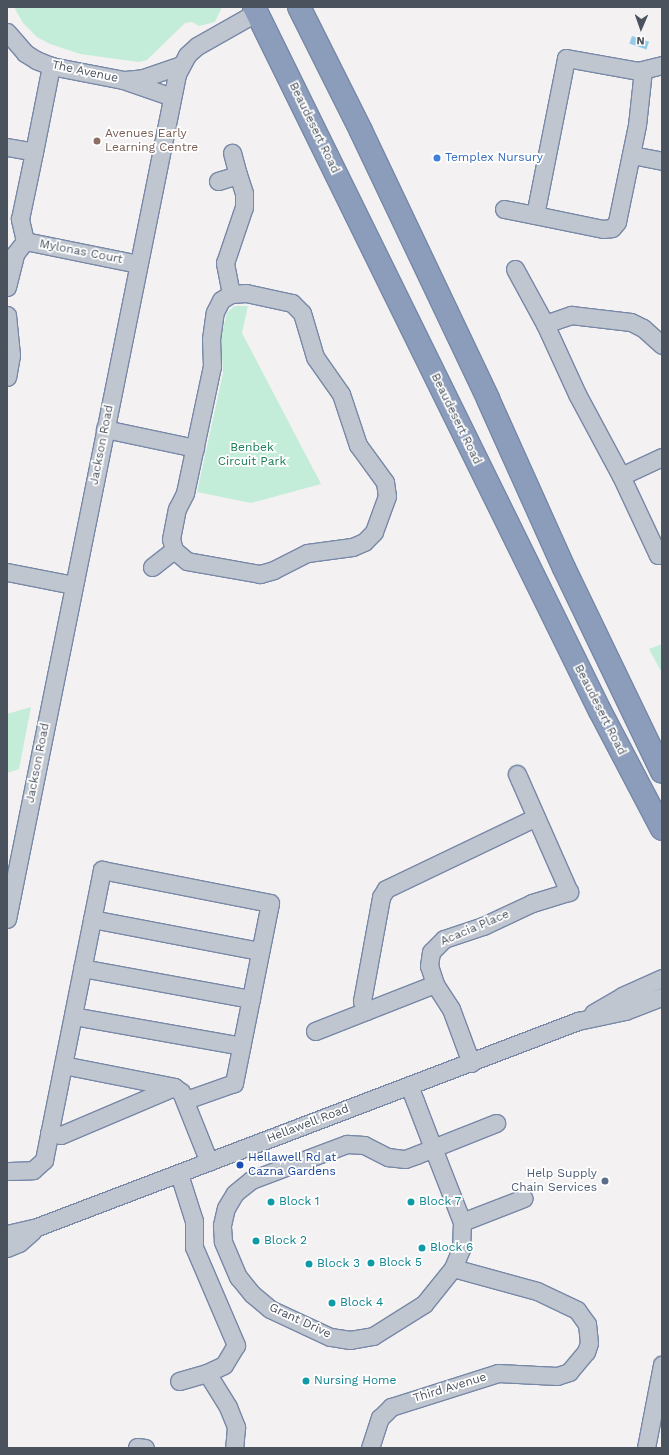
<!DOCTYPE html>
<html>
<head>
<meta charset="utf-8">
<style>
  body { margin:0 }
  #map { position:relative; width:669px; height:1455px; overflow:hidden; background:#f3f1f1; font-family:"Work Sans",sans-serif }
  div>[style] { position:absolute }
  .green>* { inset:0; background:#c3edd9 }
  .water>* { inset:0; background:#93cbe8; transform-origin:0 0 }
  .roads { filter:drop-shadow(1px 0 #7788a8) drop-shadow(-1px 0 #7788a8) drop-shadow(0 1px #7788a8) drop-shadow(0 -1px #7788a8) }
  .minor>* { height:17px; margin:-8.5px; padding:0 8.5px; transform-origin:8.5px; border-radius:8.5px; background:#c0c6cf }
  .highway>* { height:22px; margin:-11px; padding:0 11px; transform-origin:11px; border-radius:11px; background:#8c9dbc }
  .dots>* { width:11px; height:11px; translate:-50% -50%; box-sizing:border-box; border:2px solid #fff; border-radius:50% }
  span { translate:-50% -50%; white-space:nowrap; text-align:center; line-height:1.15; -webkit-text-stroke:3.5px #fff; paint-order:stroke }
  .street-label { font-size:12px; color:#4a525e }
  .education-label { font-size:12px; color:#785e54 }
  .left { translate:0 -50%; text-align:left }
  .shop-label { font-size:12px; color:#366cbe }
  .park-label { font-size:12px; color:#1d7c59 }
  .transit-label { font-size:12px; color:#164399 }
  .service-label { font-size:12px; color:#4e5e75 }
  .right { translate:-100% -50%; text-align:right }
  .culture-label { font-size:12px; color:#0d838f }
  .frame { position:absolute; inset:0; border:8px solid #4a525e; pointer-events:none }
  .north { position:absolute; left:621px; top:8px; width:40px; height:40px; -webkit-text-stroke:3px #fff; paint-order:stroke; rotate:182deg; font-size:11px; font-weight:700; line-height:16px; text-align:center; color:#4a525e }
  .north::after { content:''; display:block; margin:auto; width:14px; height:18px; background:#4a525e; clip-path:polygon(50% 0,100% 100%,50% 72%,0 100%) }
</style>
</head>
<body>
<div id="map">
  <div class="green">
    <div style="clip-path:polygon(14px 7px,222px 7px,215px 22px,199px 26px,192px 22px,185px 23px,147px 60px,139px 62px,80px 54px,50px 44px,37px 37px,23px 23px)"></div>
    <div style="clip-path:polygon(234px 306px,248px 306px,242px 333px,321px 484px,251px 503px,197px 492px,223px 373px,221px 336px,227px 313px)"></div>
    <div style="clip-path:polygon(662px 644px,662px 673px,649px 649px)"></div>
    <div style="clip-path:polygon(31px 707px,19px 769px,7px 773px,7px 714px)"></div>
  </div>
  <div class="water">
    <div style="left:632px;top:36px;width:18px;height:8px;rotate:19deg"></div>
  </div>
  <div class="roads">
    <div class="minor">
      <div style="left:7px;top:32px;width:28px;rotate:49deg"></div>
      <div style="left:25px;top:53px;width:13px;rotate:32deg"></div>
      <div style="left:36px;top:60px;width:16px;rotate:22deg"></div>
      <div style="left:51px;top:66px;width:73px;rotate:11deg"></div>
      <div style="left:123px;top:80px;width:52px;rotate:19.1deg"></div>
      <div style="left:643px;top:70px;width:55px;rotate:96.2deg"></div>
      <div style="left:637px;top:125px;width:99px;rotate:101.7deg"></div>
      <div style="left:617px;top:222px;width:8px;rotate:130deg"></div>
      <div style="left:612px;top:228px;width:9px;rotate:174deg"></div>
      <div style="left:603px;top:229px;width:69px;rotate:-168.4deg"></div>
      <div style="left:535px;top:215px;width:160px;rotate:-78.8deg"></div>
      <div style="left:566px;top:58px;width:73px;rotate:10.2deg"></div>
      <div style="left:638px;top:71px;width:25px;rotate:-14deg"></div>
      <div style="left:125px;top:80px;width:18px;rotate:-6deg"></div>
      <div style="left:143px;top:78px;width:40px;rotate:-18.9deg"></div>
      <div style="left:7px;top:147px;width:27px;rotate:10deg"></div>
      <div style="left:34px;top:152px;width:88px;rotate:-78.8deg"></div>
      <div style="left:632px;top:155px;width:31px;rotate:11deg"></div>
      <div style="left:218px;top:181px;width:21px;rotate:-17deg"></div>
      <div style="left:238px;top:175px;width:23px;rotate:-105deg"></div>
      <div style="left:504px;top:209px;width:32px;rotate:11deg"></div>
      <div style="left:25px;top:241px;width:115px;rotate:11.5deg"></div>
      <div style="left:515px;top:269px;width:63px;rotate:61.4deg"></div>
      <div style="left:545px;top:324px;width:77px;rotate:65.4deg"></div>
      <div style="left:577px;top:394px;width:93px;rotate:61.8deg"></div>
      <div style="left:7px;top:287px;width:34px;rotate:-76deg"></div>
      <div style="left:15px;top:254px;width:16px;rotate:-52deg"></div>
      <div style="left:25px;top:241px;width:23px;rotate:-103deg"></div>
      <div style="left:20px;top:219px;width:68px;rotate:-78.2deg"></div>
      <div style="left:246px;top:293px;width:47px;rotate:12.3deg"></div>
      <div style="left:292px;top:303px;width:14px;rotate:45deg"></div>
      <div style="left:302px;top:313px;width:46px;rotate:73.5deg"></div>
      <div style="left:315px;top:357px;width:45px;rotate:54.9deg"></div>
      <div style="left:341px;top:394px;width:54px;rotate:71.6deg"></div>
      <div style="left:358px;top:445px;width:46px;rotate:53.9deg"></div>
      <div style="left:385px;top:482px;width:14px;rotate:82deg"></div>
      <div style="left:387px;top:496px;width:38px;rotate:110deg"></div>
      <div style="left:374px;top:532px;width:14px;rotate:135deg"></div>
      <div style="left:364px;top:542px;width:13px;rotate:157deg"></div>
      <div style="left:352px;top:547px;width:45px;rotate:172.4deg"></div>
      <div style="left:307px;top:553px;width:37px;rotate:153deg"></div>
      <div style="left:274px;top:570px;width:15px;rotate:164deg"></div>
      <div style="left:260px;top:574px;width:74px;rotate:-169.9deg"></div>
      <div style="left:187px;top:561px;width:17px;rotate:-140deg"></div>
      <div style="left:174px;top:550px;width:11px;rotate:-105deg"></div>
      <div style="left:171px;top:539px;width:31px;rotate:-79deg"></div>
      <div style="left:177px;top:509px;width:18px;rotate:-63deg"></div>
      <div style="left:185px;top:493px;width:130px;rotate:-78deg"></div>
      <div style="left:212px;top:366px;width:27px;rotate:-92deg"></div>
      <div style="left:211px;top:339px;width:27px;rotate:-82deg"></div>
      <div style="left:215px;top:312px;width:13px;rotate:-63deg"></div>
      <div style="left:221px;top:300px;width:12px;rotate:-31deg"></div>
      <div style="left:231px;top:294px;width:15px;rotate:-4deg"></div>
      <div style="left:231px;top:294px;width:32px;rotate:-101deg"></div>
      <div style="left:225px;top:263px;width:59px;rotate:-71.3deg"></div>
      <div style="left:244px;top:207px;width:14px;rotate:-90deg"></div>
      <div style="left:244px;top:193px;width:19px;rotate:-108deg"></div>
      <div style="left:7px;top:315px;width:40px;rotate:84.3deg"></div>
      <div style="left:11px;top:355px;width:22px;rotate:100deg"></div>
      <div style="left:545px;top:324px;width:28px;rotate:-19deg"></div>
      <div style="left:571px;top:315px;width:60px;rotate:6.7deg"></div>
      <div style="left:631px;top:322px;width:13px;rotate:27deg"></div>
      <div style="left:643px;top:328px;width:25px;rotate:42deg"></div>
      <div style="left:105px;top:429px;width:92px;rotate:11.9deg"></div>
      <div style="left:662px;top:457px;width:45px;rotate:155.1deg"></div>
      <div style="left:621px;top:476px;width:87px;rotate:64.9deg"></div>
      <div style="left:658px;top:555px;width:4px;rotate:-14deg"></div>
      <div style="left:152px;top:567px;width:28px;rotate:-38deg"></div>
      <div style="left:7px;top:572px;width:67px;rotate:11.1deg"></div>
      <div style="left:7px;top:919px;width:862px;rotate:-78.62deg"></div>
      <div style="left:177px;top:74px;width:21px;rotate:-62deg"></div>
      <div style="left:187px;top:55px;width:13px;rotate:-42deg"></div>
      <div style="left:197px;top:46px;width:69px;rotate:-29.5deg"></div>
      <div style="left:92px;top:919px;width:171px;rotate:10.8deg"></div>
      <div style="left:82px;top:968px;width:172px;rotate:10.4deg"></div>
      <div style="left:366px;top:1011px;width:11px;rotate:-112deg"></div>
      <div style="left:362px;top:1001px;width:106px;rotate:-79.6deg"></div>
      <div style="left:381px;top:897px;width:9px;rotate:-58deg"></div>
      <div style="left:386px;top:889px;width:166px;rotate:-25.6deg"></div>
      <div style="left:593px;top:1013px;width:34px;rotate:-30deg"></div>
      <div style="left:622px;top:996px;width:44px;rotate:-24.2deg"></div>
      <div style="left:73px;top:1016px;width:171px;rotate:10.1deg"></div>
      <div style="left:315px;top:1031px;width:129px;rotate:-21.4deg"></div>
      <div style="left:471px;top:1063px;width:58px;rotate:-110.3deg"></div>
      <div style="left:451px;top:1009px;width:30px;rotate:-123deg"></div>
      <div style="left:435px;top:984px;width:19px;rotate:-108deg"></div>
      <div style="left:429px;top:966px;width:14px;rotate:-82deg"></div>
      <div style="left:431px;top:952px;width:18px;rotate:-45deg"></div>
      <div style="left:444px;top:939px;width:41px;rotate:-18.4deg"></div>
      <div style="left:483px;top:926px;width:54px;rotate:-25.1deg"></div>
      <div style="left:532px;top:903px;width:39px;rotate:-17deg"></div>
      <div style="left:569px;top:892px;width:129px;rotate:-113.8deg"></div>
      <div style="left:63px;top:1065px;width:113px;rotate:11.2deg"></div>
      <div style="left:174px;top:1087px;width:9px;rotate:36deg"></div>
      <div style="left:181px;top:1092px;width:75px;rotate:68.2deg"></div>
      <div style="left:409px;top:1086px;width:16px;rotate:68deg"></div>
      <div style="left:415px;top:1101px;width:50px;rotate:69deg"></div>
      <div style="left:433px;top:1148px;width:79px;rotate:68.6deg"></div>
      <div style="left:462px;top:1222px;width:27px;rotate:92deg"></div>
      <div style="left:461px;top:1249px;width:21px;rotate:113deg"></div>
      <div style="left:453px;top:1268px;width:46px;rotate:128.9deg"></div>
      <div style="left:424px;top:1304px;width:60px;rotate:147.9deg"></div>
      <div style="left:373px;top:1336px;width:23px;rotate:170deg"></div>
      <div style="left:350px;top:1340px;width:20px;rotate:-171deg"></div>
      <div style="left:330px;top:1337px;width:66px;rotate:-155deg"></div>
      <div style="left:270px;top:1309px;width:23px;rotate:-140deg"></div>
      <div style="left:252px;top:1294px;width:22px;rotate:-129deg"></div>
      <div style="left:238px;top:1277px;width:39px;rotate:-113deg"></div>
      <div style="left:223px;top:1241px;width:16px;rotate:-94deg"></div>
      <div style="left:222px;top:1225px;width:17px;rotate:-77deg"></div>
      <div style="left:226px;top:1208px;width:17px;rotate:-59deg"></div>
      <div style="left:235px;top:1193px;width:21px;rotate:-39deg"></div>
      <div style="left:251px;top:1180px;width:103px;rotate:-20.6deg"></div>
      <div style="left:347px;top:1144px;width:17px;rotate:3deg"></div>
      <div style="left:364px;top:1145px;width:27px;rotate:27deg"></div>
      <div style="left:388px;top:1157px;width:17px;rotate:7deg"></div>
      <div style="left:405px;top:1159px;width:12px;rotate:-20deg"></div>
      <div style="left:416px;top:1155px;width:18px;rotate:-22deg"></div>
      <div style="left:433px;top:1148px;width:68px;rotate:-21.6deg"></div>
      <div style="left:49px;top:1133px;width:12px;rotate:9deg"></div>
      <div style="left:61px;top:1135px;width:123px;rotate:-23deg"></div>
      <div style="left:9px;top:1171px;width:24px;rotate:-2deg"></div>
      <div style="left:33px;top:1170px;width:15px;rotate:-42deg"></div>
      <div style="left:44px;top:1160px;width:296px;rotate:-78.7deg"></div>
      <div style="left:102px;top:870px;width:171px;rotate:11.1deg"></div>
      <div style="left:270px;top:903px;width:184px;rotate:101.3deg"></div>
      <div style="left:234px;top:1083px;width:51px;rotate:160.5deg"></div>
      <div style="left:179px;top:1174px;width:49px;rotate:72.3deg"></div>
      <div style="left:194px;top:1221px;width:26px;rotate:90deg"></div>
      <div style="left:194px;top:1247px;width:107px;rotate:66.8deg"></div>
      <div style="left:236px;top:1345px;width:23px;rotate:121deg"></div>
      <div style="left:224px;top:1365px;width:19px;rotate:155deg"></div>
      <div style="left:207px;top:1373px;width:29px;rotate:164deg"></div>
      <div style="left:462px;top:1222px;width:66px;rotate:-21.2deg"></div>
      <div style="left:7px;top:1234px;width:31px;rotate:-13deg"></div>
      <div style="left:37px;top:1227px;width:579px;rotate:-20.85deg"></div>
      <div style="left:578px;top:1021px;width:48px;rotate:-12deg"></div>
      <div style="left:625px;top:1011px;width:40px;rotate:-21deg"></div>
      <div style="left:7px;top:1248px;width:13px;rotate:-23deg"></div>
      <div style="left:19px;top:1243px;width:18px;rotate:-41deg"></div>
      <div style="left:207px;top:1373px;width:40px;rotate:58deg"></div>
      <div style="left:228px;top:1407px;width:22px;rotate:68deg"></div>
      <div style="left:236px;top:1427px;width:21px;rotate:95deg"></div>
      <div style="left:137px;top:1447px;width:8px;rotate:7deg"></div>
      <div style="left:370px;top:1448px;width:32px;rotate:-72deg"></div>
      <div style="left:380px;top:1418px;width:16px;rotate:-45deg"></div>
      <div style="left:391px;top:1407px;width:112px;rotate:-17.6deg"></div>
      <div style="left:498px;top:1373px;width:59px;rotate:2.9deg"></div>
      <div style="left:557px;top:1376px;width:13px;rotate:-18deg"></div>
      <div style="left:569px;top:1372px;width:26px;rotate:-50deg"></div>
      <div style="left:586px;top:1352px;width:9px;rotate:-72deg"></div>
      <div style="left:589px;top:1343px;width:19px;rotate:-96deg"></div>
      <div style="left:587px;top:1324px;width:17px;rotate:-126deg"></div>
      <div style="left:577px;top:1310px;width:44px;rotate:-154.6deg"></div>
      <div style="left:537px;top:1291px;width:87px;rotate:-164.7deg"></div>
      <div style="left:646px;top:1448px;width:85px;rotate:-79.1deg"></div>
    </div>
    <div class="highway">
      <div style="left:254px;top:7px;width:784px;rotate:63.83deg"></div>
      <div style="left:600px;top:711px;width:133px;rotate:62.3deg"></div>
      <div style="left:299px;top:7px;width:139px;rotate:63.4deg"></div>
      <div style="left:361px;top:131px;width:297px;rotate:64.6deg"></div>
      <div style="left:488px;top:399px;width:185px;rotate:65.8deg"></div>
      <div style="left:564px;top:568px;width:226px;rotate:64.3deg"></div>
    </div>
  </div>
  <div class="dots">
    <div style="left:97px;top:141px;background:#8d6e63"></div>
    <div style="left:437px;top:158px;background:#3f7fe0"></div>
    <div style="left:240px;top:1165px;background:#1a4fb4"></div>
    <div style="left:605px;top:1181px;background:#5c6f8a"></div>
    <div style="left:271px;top:1202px;background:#0f9aa8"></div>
    <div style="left:411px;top:1202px;background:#0f9aa8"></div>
    <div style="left:256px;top:1241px;background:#0f9aa8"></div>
    <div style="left:422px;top:1248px;background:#0f9aa8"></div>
    <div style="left:371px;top:1263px;background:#0f9aa8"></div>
    <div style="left:309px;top:1264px;background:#0f9aa8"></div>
    <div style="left:332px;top:1303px;background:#0f9aa8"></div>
    <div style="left:306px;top:1381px;background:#0f9aa8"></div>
  </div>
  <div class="street-label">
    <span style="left:85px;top:72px;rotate:12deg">The Avenue</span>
    <span style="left:314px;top:128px;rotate:64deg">Beaudesert Road</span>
    <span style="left:81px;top:252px;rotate:11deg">Mylonas Court</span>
    <span style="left:456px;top:419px;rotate:64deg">Beaudesert Road</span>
    <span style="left:102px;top:445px;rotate:-79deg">Jackson Road</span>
    <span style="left:600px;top:710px;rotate:63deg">Beaudesert Road</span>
    <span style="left:38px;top:763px;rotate:-79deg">Jackson Road</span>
    <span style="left:475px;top:928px;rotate:-23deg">Acacia Place</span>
    <span style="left:308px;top:1124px;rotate:-21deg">Hellawell Road</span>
    <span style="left:300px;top:1321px;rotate:25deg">Grant Drive</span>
    <span style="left:450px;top:1388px;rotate:-17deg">Third Avenue</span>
  </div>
  <div class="education-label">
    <span class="left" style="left:105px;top:141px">Avenues Early<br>Learning Centre</span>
  </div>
  <div class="shop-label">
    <span class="left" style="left:445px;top:158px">Templex Nursury</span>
  </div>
  <div class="park-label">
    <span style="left:252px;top:455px">Benbek<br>Circuit Park</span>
  </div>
  <div class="transit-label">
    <span class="left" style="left:248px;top:1165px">Hellawell Rd at<br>Cazna Gardens</span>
  </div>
  <div class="service-label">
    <span class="right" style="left:597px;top:1181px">Help Supply<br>Chain Services</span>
  </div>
  <div class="culture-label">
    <span class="left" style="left:279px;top:1202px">Block 1</span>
    <span class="left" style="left:419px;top:1202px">Block 7</span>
    <span class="left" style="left:264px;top:1241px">Block 2</span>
    <span class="left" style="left:430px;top:1248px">Block 6</span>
    <span class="left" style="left:379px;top:1263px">Block 5</span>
    <span class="left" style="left:317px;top:1264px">Block 3</span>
    <span class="left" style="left:340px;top:1303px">Block 4</span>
    <span class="left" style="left:314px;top:1381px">Nursing Home</span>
  </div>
  <div class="frame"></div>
  <div class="north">N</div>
</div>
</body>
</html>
